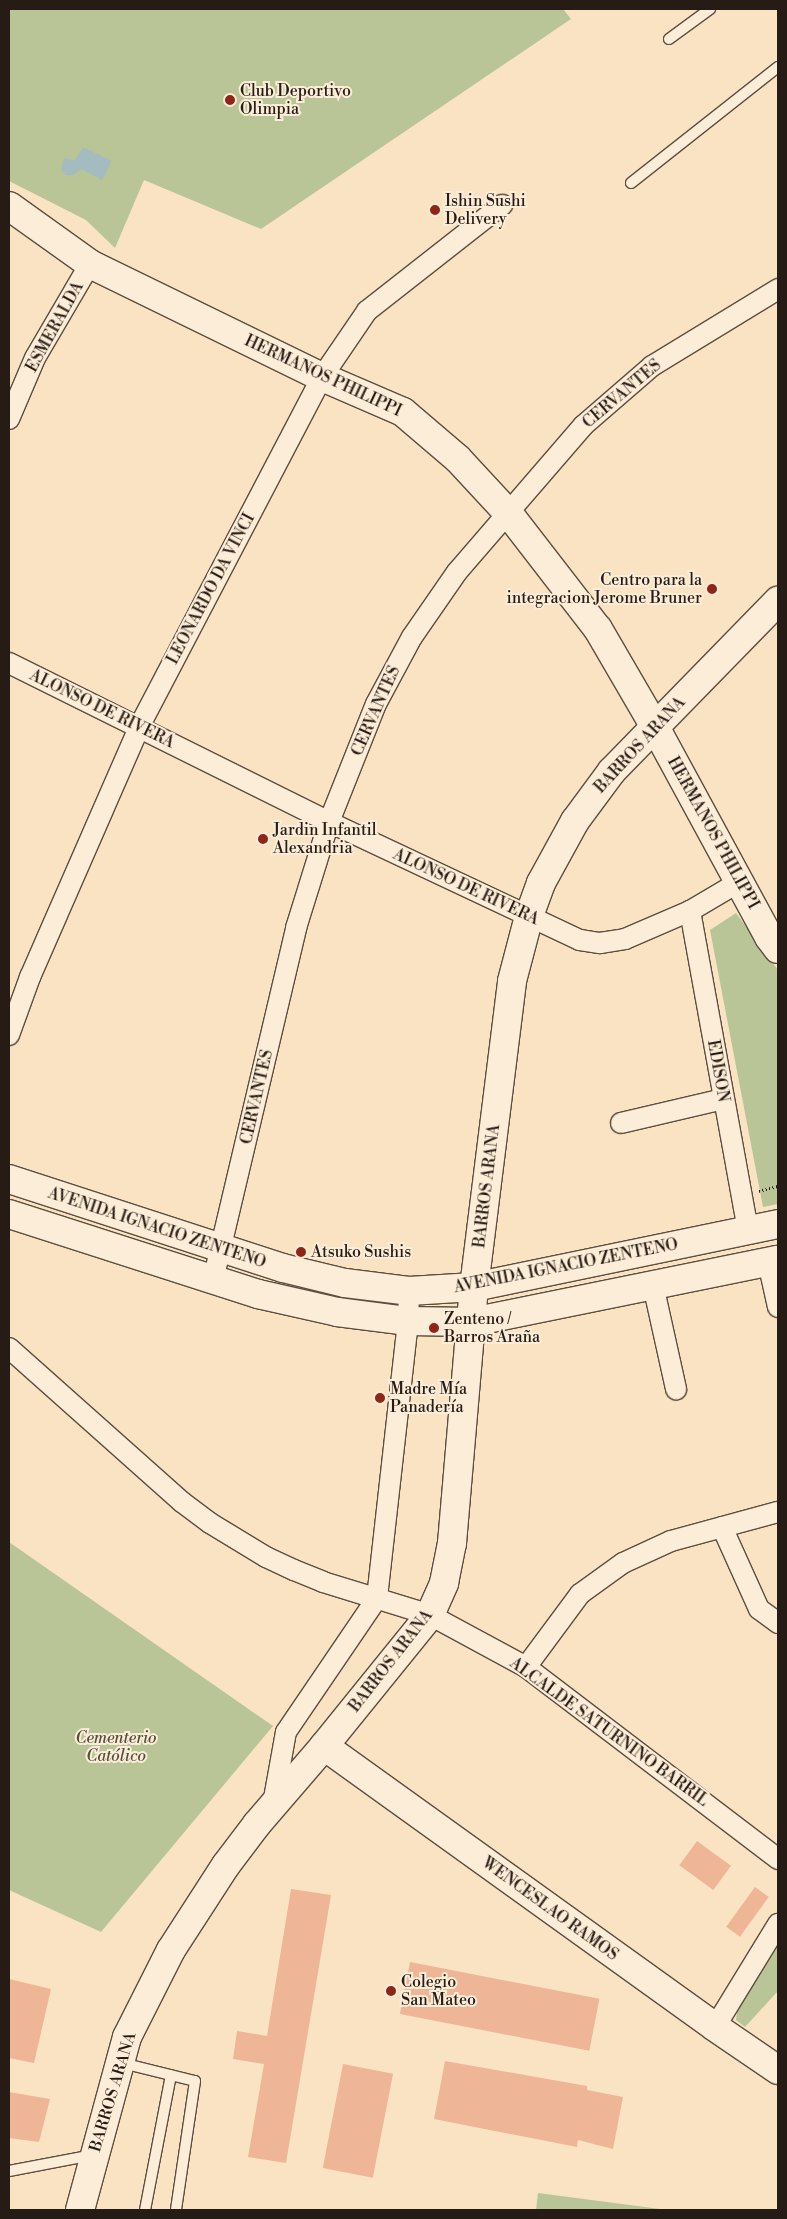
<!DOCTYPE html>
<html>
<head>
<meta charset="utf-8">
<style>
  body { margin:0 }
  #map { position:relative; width:787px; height:2219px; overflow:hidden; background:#fae3c3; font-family:"Libre Bodoni",serif }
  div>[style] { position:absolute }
  .green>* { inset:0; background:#bac597 }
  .water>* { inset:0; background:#a4bbbf }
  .building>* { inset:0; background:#eeb696; transform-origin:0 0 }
  .path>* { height:3px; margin-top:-1.5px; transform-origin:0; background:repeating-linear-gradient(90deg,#271c15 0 1px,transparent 0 3.5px) }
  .roads { filter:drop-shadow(1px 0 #5c4e40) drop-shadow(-1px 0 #5c4e40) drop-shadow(0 1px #5c4e40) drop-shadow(0 -1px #5c4e40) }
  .lane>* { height:10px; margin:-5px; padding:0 5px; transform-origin:5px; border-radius:5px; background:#fcedd8 }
  .street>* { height:20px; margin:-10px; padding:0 10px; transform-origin:10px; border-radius:10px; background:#fcedd8 }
  .secondary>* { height:28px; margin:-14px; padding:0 14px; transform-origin:14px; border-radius:14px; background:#fcedd8 }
  .dots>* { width:14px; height:14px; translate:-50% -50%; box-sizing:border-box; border:2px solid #fcedd8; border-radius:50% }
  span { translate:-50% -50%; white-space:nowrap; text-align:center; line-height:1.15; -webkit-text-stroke:4px #fcedd8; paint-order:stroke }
  .poi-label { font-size:16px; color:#271c15 }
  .left { translate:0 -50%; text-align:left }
  .right { translate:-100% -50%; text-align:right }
  .street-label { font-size:16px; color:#271c15 }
  .park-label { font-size:16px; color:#534f3c; font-style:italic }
  .frame { position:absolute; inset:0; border:10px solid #271c15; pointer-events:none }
</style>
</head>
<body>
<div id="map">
  <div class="green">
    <div style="clip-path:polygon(9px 9px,563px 9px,571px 19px,261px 229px,144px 180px,115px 248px,86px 220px,9px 181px)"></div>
    <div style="clip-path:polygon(736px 913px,778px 970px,778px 1204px,763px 1207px,710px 930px)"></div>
    <div style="clip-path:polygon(9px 1542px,273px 1726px,101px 1932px,9px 1890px)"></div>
    <div style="clip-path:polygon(778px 1943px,778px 1991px,745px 2027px,736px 2020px,737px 2012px)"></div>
    <div style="clip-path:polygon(538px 2193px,668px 2210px,536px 2210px)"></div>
  </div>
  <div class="water">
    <div style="clip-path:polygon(83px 147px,112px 161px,102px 180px,82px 169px,73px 175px,66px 175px,61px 170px,64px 158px,75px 160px)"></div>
  </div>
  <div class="building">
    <div style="left:697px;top:1841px;width:42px;height:30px;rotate:36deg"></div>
    <div style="left:755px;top:1887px;width:17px;height:49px;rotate:36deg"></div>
    <div style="clip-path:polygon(291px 1889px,331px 1895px,286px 2163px,248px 2157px,264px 2064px,233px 2059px,237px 2031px,267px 2036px)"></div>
    <div style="left:410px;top:1962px;width:193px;height:53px;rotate:11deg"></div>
    <div style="clip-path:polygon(9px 1979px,51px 1989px,34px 2063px,9px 2058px)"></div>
    <div style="clip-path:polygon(445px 2061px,587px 2086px,587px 2090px,623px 2097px,613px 2149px,578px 2140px,577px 2147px,434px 2119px)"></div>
    <div style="left:343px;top:2064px;width:51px;height:106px;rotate:11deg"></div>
    <div style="clip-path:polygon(9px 2092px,50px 2099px,39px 2142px,9px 2138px)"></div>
  </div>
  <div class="path">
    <div style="left:759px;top:1191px;width:20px;rotate:-15deg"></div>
  </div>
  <div class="roads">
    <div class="lane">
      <div style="left:669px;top:39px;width:51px;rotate:-36.2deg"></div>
      <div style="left:631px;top:183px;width:187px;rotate:-38.3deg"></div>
      <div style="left:122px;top:2063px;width:75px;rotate:13.9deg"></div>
      <div style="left:195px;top:2081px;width:130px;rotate:98.4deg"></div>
      <div style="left:9px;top:2171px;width:86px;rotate:-10.8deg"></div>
      <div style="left:145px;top:2210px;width:137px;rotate:-79.1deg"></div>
    </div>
    <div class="street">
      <div style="left:9px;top:419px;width:66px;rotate:-66.9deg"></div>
      <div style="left:35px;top:358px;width:109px;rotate:-59.7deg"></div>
      <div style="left:9px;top:663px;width:357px;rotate:26.4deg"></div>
      <div style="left:329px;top:822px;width:277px;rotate:25.2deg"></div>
      <div style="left:580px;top:940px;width:20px;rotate:9deg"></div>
      <div style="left:600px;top:943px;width:25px;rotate:-9deg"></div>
      <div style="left:625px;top:939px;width:71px;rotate:-23.3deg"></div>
      <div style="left:690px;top:911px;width:57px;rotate:-30.6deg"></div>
      <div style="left:690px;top:911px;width:324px;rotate:79.7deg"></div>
      <div style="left:9px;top:1035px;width:62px;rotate:-70.1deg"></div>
      <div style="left:30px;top:977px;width:273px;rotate:-66.4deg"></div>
      <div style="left:139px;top:727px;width:395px;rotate:-62.4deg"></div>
      <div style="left:322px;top:377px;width:80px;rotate:-55.7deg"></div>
      <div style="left:367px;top:311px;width:172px;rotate:-38.1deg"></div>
      <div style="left:621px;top:1123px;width:105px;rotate:-13.2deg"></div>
      <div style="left:768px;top:1262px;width:46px;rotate:77.5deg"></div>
      <div style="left:213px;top:1280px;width:362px;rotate:-76.7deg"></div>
      <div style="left:296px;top:928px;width:111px;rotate:-72.7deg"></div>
      <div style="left:329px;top:822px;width:127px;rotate:-68.3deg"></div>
      <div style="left:376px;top:704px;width:76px;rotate:-61.8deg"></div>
      <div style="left:412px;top:637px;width:79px;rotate:-55.3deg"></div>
      <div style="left:457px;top:572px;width:194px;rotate:-49.2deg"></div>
      <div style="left:584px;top:425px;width:90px;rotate:-40.9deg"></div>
      <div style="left:652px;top:366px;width:148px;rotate:-31.4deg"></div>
      <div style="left:653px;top:1285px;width:107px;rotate:77.5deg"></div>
      <div style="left:9px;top:1348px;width:232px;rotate:41.7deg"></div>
      <div style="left:182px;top:1502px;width:35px;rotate:37deg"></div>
      <div style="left:210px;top:1523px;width:66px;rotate:31.3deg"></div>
      <div style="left:266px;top:1557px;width:31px;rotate:25deg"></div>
      <div style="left:294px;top:1570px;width:31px;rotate:22deg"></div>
      <div style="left:323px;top:1582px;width:112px;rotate:17.1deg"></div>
      <div style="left:430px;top:1615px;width:109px;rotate:28.4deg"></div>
      <div style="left:526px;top:1667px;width:317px;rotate:37.3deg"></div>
      <div style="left:722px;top:1527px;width:90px;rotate:65.7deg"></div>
      <div style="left:759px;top:1609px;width:24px;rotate:36deg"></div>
      <div style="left:526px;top:1667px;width:91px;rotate:-53.5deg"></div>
      <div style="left:580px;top:1594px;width:53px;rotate:-35.8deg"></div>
      <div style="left:623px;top:1563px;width:53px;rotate:-24.6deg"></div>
      <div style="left:671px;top:1541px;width:111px;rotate:-15.2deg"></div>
      <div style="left:273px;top:1804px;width:73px;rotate:-79.8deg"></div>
      <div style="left:286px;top:1732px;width:162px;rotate:-55.8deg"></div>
      <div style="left:377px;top:1598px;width:279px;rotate:-83.6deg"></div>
      <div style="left:408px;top:1321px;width:30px;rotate:-88deg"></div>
      <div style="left:715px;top:2027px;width:121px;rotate:-58.5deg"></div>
    </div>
    <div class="secondary">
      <div style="left:9px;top:206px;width:100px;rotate:35.6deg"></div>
      <div style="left:90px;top:264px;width:258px;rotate:26deg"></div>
      <div style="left:322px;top:377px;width:88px;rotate:23.4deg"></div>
      <div style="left:403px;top:412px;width:72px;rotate:40.5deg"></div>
      <div style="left:458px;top:459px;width:75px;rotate:47.2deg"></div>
      <div style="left:509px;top:514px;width:145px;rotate:52.3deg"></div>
      <div style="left:598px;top:629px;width:113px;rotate:59.8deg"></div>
      <div style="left:655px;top:727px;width:239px;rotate:61.5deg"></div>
      <div style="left:769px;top:937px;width:15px;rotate:53deg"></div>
      <div style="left:9px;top:1179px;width:288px;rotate:18deg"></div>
      <div style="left:283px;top:1268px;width:64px;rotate:13.6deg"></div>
      <div style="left:345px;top:1283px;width:64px;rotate:7.1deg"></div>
      <div style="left:409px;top:1291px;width:65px;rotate:-3.5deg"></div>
      <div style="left:474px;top:1287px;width:310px;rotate:-11.7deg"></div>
      <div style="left:9px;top:1214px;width:262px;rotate:17.8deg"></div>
      <div style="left:258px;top:1294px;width:81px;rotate:12.8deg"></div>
      <div style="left:337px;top:1312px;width:72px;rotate:7.2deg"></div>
      <div style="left:408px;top:1321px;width:64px;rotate:0.9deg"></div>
      <div style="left:472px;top:1322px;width:312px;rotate:-11.5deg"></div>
      <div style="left:324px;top:1746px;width:481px;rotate:35.7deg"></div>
      <div style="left:715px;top:2027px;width:76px;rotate:34.3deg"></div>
      <div style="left:80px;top:2210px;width:179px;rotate:-74.8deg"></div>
      <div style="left:127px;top:2037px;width:97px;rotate:-63.2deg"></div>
      <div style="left:171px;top:1950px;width:101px;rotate:-57.1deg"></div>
      <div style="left:226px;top:1865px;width:51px;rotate:-52.9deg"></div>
      <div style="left:257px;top:1824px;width:103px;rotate:-49.3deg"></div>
      <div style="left:324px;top:1746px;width:169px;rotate:-51deg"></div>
      <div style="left:430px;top:1615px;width:35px;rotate:-66deg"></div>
      <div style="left:444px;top:1583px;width:41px;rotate:-78.7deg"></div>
      <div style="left:452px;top:1543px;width:257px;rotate:-85.1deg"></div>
      <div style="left:474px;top:1287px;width:308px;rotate:-82.9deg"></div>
      <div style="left:512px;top:981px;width:67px;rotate:-75.3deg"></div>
      <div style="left:529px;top:916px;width:35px;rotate:-70deg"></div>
      <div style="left:541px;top:883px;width:71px;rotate:-61.3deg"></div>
      <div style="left:575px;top:821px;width:62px;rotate:-53.5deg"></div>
      <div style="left:612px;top:771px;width:238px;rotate:-45.7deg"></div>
    </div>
  </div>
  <div class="dots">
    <div style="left:230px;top:100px;background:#8f2418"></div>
    <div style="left:435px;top:210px;background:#8f2418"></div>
    <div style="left:712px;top:589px;background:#8f2418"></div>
    <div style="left:263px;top:839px;background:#8f2418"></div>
    <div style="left:301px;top:1252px;background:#8f2418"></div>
    <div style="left:434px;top:1328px;background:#8f2418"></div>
    <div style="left:380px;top:1398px;background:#8f2418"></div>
    <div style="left:391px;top:1991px;background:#8f2418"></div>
  </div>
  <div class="poi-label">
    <span class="left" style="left:240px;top:100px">Club Deportivo<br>Olimpia</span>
    <span class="left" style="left:445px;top:210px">Ishin Sushi<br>Delivery</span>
    <span class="right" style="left:702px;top:589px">Centro para la<br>integracion Jerome Bruner</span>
    <span class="left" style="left:273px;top:839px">Jardin Infantil<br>Alexandria</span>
    <span class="left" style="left:311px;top:1252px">Atsuko Sushis</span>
    <span class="left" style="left:444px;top:1328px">Zenteno /<br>Barros Araña</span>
    <span class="left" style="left:390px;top:1398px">Madre Mía<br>Panadería</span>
    <span class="left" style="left:401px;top:1991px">Colegio<br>San Mateo</span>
  </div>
  <div class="street-label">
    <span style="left:55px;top:327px;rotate:-61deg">ESMERALDA</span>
    <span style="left:323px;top:376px;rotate:25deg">HERMANOS PHILIPPI</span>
    <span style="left:622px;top:394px;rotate:-40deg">CERVANTES</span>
    <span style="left:211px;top:589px;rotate:-62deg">LEONARDO DA VINCI</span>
    <span style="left:102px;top:709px;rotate:26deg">ALONSO DE RIVERA</span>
    <span style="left:376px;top:711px;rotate:-66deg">CERVANTES</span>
    <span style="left:640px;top:745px;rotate:-47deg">BARROS ARANA</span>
    <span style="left:713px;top:833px;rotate:61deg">HERMANOS PHILIPPI</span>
    <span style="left:466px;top:887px;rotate:25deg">ALONSO DE RIVERA</span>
    <span style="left:718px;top:1071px;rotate:80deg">EDISON</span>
    <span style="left:257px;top:1097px;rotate:-77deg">CERVANTES</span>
    <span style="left:487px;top:1186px;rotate:-83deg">BARROS ARANA</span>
    <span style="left:157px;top:1228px;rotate:18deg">AVENIDA IGNACIO ZENTENO</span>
    <span style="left:566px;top:1266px;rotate:-11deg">AVENIDA IGNACIO ZENTENO</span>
    <span style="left:391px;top:1661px;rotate:-52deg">BARROS ARANA</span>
    <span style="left:609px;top:1732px;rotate:36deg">ALCALDE SATURNINO BARRIL</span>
    <span style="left:550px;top:1909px;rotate:36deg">WENCESLAO RAMOS</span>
    <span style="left:113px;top:2092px;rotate:-73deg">BARROS ARANA</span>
  </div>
  <div class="park-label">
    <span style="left:116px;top:1747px">Cementerio<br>Católico</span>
  </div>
  <div class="frame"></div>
</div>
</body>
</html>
